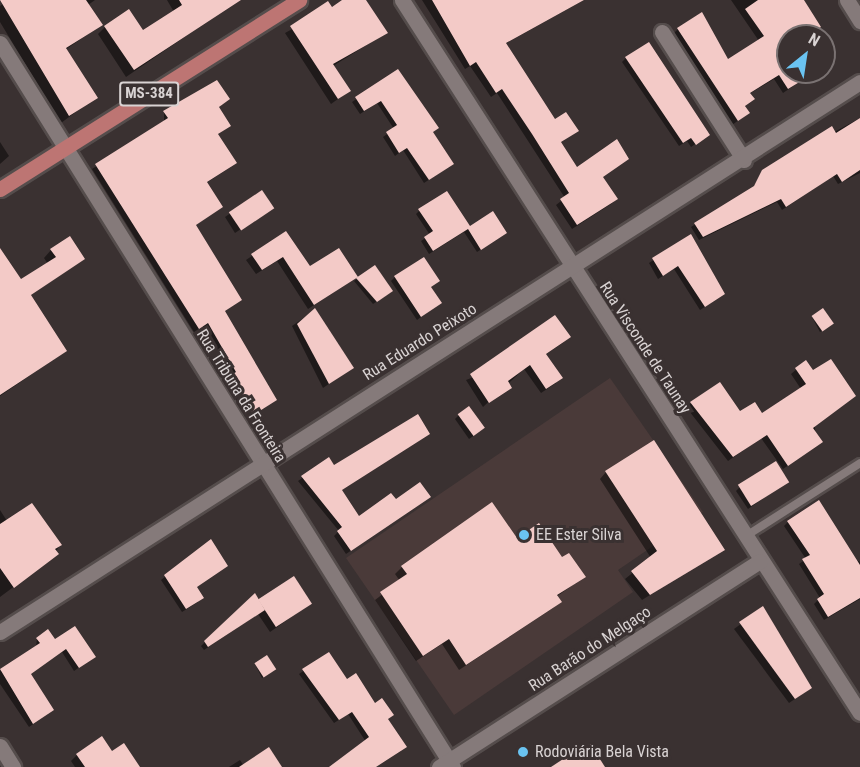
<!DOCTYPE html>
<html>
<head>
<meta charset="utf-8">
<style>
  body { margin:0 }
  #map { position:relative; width:860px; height:767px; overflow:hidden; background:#3a3131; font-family:"Roboto Condensed",sans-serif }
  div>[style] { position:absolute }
  .built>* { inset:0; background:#4a3a39 }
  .shadow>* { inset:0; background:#0007 }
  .building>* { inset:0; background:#f3cac7; transform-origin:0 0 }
  .roads { filter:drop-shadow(2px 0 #554d4c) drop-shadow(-2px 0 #554d4c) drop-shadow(0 2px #554d4c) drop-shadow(0 -2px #554d4c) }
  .service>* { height:8px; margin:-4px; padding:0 4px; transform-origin:4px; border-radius:4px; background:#857a7a }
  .minor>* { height:15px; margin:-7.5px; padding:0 7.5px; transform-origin:7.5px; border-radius:7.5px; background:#857a7a }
  .primary>* { height:15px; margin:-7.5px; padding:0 7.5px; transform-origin:7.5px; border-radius:7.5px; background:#bd7573 }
  .dots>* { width:16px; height:16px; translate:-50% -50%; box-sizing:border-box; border:3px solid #3a3131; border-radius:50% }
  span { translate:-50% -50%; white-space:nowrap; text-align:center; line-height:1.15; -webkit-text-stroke:6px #3a3131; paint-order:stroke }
  .shield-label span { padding:2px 4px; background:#3a3131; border:2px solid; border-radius:4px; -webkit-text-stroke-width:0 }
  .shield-label { font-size:15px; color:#d9d3d3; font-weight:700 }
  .street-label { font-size:16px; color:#d9d3d3 }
  .poi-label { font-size:16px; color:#d9d3d3 }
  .left { translate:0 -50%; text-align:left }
  .north { position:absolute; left:776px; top:24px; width:60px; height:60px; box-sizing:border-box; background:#3a3131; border:2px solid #7a7272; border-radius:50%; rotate:30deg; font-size:16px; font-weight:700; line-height:24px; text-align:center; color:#d9d3d3 }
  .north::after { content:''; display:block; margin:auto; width:21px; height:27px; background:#6ac3f1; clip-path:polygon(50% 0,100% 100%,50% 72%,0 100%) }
</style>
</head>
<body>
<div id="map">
  <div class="built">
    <div style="clip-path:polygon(610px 378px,703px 512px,618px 570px,633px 592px,454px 715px,346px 558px)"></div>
  </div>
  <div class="shadow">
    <div style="clip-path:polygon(8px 0,95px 0,88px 5px,101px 25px,65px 50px,96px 97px,61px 123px,0 22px,0 6px)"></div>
    <div style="clip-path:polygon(167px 0,226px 0,230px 6px,126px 77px,98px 34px,105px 27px,143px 32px,174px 12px)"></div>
    <div style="clip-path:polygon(345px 0,365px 0,386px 33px,333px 66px,349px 91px,331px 104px,285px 33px)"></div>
    <div style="clip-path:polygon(422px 0,584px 0,505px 44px,554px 121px,577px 131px,560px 143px,577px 170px,628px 159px,602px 177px,616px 199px,611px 204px,572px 229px,556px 205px,565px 198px,497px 93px,491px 97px,470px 66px,465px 69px)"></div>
    <div style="clip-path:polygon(731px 0,804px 0,819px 27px,808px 36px,788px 36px,788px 72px,811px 74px,783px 93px,774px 79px,749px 94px,743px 117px,732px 125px,673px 34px,678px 29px,727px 61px,759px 41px)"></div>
    <div style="clip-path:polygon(626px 58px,708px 135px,691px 147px,687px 141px,679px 146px,622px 62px)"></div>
    <div style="clip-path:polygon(398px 71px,448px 167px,424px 183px,403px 150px,395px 156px,383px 137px,394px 129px,377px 103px,360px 114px,352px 102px)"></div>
    <div style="clip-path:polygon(228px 99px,218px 108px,225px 129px,217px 135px,231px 167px,206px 183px,221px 207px,194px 226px,240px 300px,224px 312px,271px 403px,248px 418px,225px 382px,232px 376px,203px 326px,194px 332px,92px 169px,164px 123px,164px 112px)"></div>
    <div style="clip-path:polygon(860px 118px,860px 173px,838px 184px,833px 176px,782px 210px,777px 202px,699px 240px,691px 227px,752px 189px,763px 171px)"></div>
    <div style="clip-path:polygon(0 142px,9px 156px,0 164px)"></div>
    <div style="clip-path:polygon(262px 192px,268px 211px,235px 233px,225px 217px)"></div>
    <div style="clip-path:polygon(419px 211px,469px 228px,502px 236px,477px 252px,464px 232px,429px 254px,421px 241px,430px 235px,416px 214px)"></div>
    <div style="clip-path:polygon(286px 233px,309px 268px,351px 281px,308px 309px,277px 261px,256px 274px,246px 260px)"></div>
    <div style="clip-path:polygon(690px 236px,720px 297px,700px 310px,674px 269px,658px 279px,649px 263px)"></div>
    <div style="clip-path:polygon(0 250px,20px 281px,48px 264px,44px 258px,51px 250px,83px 259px,30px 296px,66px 351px,0 396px)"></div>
    <div style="clip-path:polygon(375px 267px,388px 294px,373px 304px,354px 281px)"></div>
    <div style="clip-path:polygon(395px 277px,438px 281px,430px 288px,440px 303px,417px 320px,391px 281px)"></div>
    <div style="clip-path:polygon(315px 310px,353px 367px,323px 388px,292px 326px)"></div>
    <div style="clip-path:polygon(812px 317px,831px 325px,820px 332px)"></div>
    <div style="clip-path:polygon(564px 342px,545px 355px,556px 383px,541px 393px,524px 369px,483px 407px,466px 380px)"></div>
    <div style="clip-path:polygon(805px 362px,812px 372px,816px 446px,783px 469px,761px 438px,728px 461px,686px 407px,720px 384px,740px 413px,762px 415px,801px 389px,791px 374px)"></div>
    <div style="clip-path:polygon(459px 415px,479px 432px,469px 439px,455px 419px)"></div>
    <div style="clip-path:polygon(429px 434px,340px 491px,359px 518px,396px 502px,425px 500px,346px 554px,334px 536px,339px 531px,298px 481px,329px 459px,334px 467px)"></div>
    <div style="clip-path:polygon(606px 472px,723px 549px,642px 600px,625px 579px,651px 558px,600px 479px)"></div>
    <div style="clip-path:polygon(787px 482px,748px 509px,736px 491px,740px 487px)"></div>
    <div style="clip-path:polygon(0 510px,7px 521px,60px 545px,51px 559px,0 597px)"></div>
    <div style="clip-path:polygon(788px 522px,860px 562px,860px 599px,824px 620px,814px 604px,820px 598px,799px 564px,806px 559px,784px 526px)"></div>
    <div style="clip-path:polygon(210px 541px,226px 566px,195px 588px,198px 602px,182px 612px,161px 580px)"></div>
    <div style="clip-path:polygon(562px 559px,584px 577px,556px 597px,560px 602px,553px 608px,459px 670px,442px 644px,416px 661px,375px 600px,400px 581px,395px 574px,402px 567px)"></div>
    <div style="clip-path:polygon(254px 596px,258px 601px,310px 604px,270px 632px,258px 614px,204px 650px,201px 646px)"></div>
    <div style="clip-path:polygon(763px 608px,811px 688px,789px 703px,734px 629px)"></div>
    <div style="clip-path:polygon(37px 639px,94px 657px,74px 671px,62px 652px,29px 674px,48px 714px,29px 727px,0 684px,0 671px,36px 647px)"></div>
    <div style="clip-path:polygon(328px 654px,346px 681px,387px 719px,401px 751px,376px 767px,335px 767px,366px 742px,348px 714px,334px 723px,299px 674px)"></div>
    <div style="clip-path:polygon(255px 664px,273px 671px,262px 678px)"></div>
    <div style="clip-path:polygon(112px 753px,138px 767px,75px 767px,71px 761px,77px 755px)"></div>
    <div style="clip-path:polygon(240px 760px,244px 766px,280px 767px,229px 767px)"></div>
  </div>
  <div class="building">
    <div style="clip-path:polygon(0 0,86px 0,103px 25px,66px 48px,98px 98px,69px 116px)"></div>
    <div style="clip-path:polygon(179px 0,241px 0,134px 70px,104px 26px,129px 9px,143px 30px,182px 5px)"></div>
    <div style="clip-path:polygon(342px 0,366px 0,388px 33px,333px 64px,351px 91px,338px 99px,290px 26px,328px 1px,332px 7px)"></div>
    <div style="clip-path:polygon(432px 0,584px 0,506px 43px,555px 119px,566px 112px,579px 131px,561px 142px,577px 167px,617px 139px,629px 159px,603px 177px,618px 199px,577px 225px,560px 199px,569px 193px,532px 134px,502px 89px,496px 93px,476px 62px,470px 66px)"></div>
    <div style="clip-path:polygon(758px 0,804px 0,821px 27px,807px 36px,788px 36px,788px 72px,816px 72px,788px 89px,779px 75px,750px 93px,755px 99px,745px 106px,750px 113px,738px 121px,677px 28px,702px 12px,728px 59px,764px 36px,745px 9px)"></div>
    <div style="clip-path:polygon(649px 42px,710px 135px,696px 145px,691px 138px,683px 143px,625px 57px)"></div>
    <div style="clip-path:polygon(398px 69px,439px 128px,433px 132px,454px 164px,429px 180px,407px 148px,399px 153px,386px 132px,397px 125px,381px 101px,364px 111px,355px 97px)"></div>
    <div style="clip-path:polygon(217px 80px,230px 99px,219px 107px,231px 126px,218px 134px,237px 163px,207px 182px,223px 207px,196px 225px,242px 300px,225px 311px,277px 400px,253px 415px,228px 377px,236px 372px,208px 323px,199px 329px,95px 164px,168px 118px,163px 111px)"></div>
    <div style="clip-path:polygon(860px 118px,860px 170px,842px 182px,837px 174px,786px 207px,781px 199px,703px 237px,694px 223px,754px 186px,762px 170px,832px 126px,836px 133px)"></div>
    <div style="left:262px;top:190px;width:22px;height:40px;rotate:56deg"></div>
    <div style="clip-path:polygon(447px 191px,470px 226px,493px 211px,507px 233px,481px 250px,468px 229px,433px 251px,424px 237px,433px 231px,418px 209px)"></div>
    <div style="clip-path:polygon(286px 231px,310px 266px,339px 248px,358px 277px,314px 305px,283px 257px,262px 270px,251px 254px)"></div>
    <div style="clip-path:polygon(691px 234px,725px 294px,705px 307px,678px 266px,663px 276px,652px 258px)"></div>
    <div style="clip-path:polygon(70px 236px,85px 259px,31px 295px,67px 351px,0 395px,0 248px,21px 279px,56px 257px,50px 249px)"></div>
    <div style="clip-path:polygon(424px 257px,440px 281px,431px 287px,442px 303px,421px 317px,394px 276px)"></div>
    <div style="clip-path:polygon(375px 265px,393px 291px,377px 302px,356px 278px)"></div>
    <div style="clip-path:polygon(315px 308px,354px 368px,329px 384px,297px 324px)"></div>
    <div style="left:823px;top:308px;width:19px;height:14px;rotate:55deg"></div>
    <div style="clip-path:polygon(555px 315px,571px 337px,546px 354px,563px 378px,546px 389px,530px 365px,508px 381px,512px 388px,489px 403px,470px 374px)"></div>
    <div style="clip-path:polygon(831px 359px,856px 396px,813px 428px,823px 442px,788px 466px,767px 435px,733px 457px,690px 402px,720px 382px,740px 411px,755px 402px,762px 413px,806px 384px,795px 368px,806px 360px,813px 370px)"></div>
    <div style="left:469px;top:406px;width:27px;height:14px;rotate:54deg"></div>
    <div style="clip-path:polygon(418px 414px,430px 434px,342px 490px,359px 516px,391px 493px,396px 499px,420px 482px,431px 497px,351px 551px,337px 531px,342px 527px,301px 476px,329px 457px,334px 465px)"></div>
    <div style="clip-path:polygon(654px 440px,725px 550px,650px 595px,631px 571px,657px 551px,605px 471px)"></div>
    <div style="left:776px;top:461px;width:25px;height:45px;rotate:58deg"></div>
    <div style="clip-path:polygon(819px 500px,860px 565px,860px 598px,828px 617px,817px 599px,824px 594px,802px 559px,810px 555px,787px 521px)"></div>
    <div style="clip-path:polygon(492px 502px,517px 538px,539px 523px,562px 557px,569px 553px,586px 577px,557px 595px,562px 602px,466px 665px,449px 639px,423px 656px,380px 592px,407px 574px,401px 566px)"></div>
    <div style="clip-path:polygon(32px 503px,62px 545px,55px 549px,59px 554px,14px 588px,0 568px,0 524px)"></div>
    <div style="clip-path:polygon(211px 539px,228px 566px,197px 587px,204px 598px,186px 609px,164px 575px)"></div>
    <div style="left:294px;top:576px;width:33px;height:43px;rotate:57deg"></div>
    <div style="clip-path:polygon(255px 593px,265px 610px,208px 647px,204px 641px)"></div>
    <div style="clip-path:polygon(763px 606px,812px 688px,795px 699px,739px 622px)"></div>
    <div style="clip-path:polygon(75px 626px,96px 657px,79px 668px,66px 649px,31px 674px,54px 710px,33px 724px,0 669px,40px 643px,36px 638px,48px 629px,55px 639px)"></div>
    <div style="clip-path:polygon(329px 652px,347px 679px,356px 673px,375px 703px,382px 698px,394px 715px,388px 719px,407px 747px,376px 767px,329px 767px,369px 737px,352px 712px,339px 720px,302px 669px)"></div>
    <div style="left:267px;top:655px;width:17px;height:15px;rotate:57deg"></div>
    <div style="clip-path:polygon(102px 736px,112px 751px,124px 743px,140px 767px,85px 767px,76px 754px)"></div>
    <div style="clip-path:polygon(589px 742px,605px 767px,551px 767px)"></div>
    <div style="clip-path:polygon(269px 747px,282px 767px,239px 767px)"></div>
  </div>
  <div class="roads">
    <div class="service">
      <div style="left:746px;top:536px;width:135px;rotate:-32.6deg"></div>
    </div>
    <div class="minor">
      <div style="left:402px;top:0;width:847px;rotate:57.29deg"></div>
      <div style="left:847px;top:0;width:25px;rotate:58deg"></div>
      <div style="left:662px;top:32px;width:152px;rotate:57.4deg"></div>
      <div style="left:0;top:43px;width:854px;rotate:57.97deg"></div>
      <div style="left:0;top:632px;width:1021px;rotate:-32.6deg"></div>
      <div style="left:0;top:746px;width:25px;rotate:58deg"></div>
      <div style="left:439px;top:767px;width:381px;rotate:-32.7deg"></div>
    </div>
    <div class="primary">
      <div style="left:0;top:189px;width:354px;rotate:-32.3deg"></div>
    </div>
  </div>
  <div class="dots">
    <div style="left:524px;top:535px;background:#6ac3f1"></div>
    <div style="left:523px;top:752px;background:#6ac3f1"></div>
  </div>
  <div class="shield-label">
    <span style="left:149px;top:94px">MS-384</span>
  </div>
  <div class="street-label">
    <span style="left:420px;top:342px;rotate:-32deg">Rua Eduardo Peixoto</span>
    <span style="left:645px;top:348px;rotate:57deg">Rua Visconde de Taunay</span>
    <span style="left:241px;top:396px;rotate:58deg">Rua Tribuna da Fronteira</span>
    <span style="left:590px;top:649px;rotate:-33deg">Rua Barão do Melgaço</span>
  </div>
  <div class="poi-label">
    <span class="left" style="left:536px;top:535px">EE Ester Silva</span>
    <span class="left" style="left:535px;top:752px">Rodoviária Bela Vista</span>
  </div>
  <div class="north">N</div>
</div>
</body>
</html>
